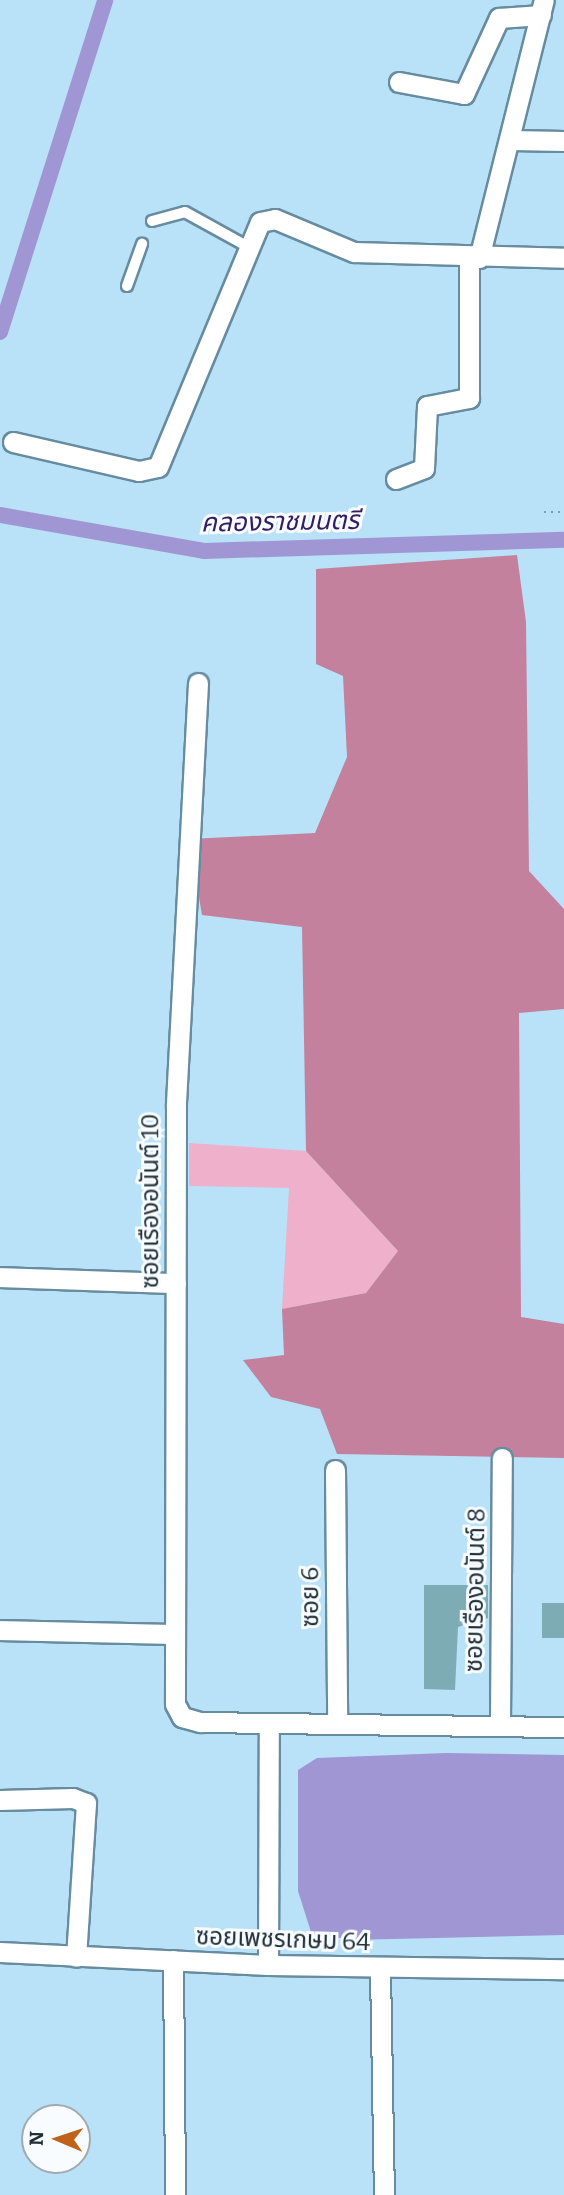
<!DOCTYPE html>
<html>
<head>
<meta charset="utf-8">
<style>
  body { margin:0 }
  #map { position:relative; width:564px; height:2195px; overflow:hidden; background:#b9e1f7; font-family:Bitter,"Noto Sans Thai",serif }
  div>[style] { position:absolute }
  .green>* { inset:0; background:#eeb0cb }
  .forest>* { inset:0; background:#c3819e }
  .water>* { inset:0; background:#a096d4 }
  .canal>* { height:16px; margin:-8px; padding:0 8px; transform-origin:8px; border-radius:8px; background:#a096d4 }
  .building>* { inset:0; background:#7eacb5; transform-origin:0 0 }
  .path>* { height:2.5px; margin-top:-1.25px; transform-origin:0; background:repeating-linear-gradient(90deg,#7d9bac 0 2px,transparent 0 7px) }
  .roads { filter:drop-shadow(2px 0 #678ca0) drop-shadow(-2px 0 #678ca0) drop-shadow(0 2px #678ca0) drop-shadow(0 -2px #678ca0) }
  .service>* { height:10px; margin:-5px; padding:0 5px; transform-origin:5px; border-radius:5px; background:#fff }
  .minor>* { height:19px; margin:-9.5px; padding:0 9.5px; transform-origin:9.5px; border-radius:9.5px; background:#fff }
  span { translate:-50% -50%; white-space:nowrap; text-align:center; line-height:1.15; -webkit-text-stroke:6px #f8fcfe; paint-order:stroke }
  .street-label { font-size:24px; color:#202f38 }
  .water-label { font-size:26px; color:#331e66; font-style:italic }
  .north { position:absolute; left:21px; top:2104px; width:70px; height:70px; box-sizing:border-box; background:#f8fcfe; border:2px solid #a2aaaf; border-radius:50%; rotate:272deg; font-size:19px; font-weight:700; line-height:28px; text-align:center; color:#202f38 }
  .north::after { content:''; display:block; margin:auto; width:24px; height:32px; background:#c1621b; clip-path:polygon(50% 0,100% 100%,50% 72%,0 100%) }
</style>
</head>
<body>
<div id="map">
  <div class="green">
    <div style="clip-path:polygon(189px 1143px,306px 1151px,398px 1251px,366px 1293px,282px 1309px,289px 1188px,189px 1186px)"></div>
  </div>
  <div class="forest">
    <div style="clip-path:polygon(517px 555px,526px 622px,529px 871px,564px 909px,564px 1009px,519px 1013px,521px 1317px,564px 1324px,564px 1458px,337px 1454px,320px 1409px,271px 1397px,243px 1360px,284px 1355px,282px 1309px,366px 1293px,398px 1251px,306px 1151px,302px 927px,202px 915px,189px 839px,315px 833px,347px 757px,343px 676px,316px 664px,316px 569px)"></div>
  </div>
  <div class="water">
    <div style="clip-path:polygon(446px 1753px,564px 1755px,564px 1935px,350px 1940px,311px 1932px,298px 1891px,298px 1770px,317px 1758px)"></div>
  </div>
  <div class="canal">
    <div style="left:0;top:332px;width:348px;rotate:-72.4deg"></div>
    <div style="left:0;top:515px;width:207px;rotate:10deg"></div>
    <div style="left:204px;top:551px;width:360px;rotate:-1.8deg"></div>
  </div>
  <div class="building">
    <div style="clip-path:polygon(424px 1585px,488px 1585px,488px 1618px,458px 1627px,455px 1690px,424px 1689px)"></div>
    <div style="left:542px;top:1603px;width:22px;height:35px"></div>
  </div>
  <div class="path">
    <div style="left:544px;top:512px;width:20px"></div>
  </div>
  <div class="roads">
    <div class="service">
      <div style="left:152px;top:221px;width:34px;rotate:-15deg"></div>
      <div style="left:185px;top:212px;width:68px;rotate:28.8deg"></div>
      <div style="left:127px;top:286px;width:45px;rotate:-70.3deg"></div>
    </div>
    <div class="minor">
      <div style="left:399px;top:82px;width:66px;rotate:10.5deg"></div>
      <div style="left:464px;top:94px;width:84px;rotate:-65.3deg"></div>
      <div style="left:499px;top:18px;width:42px;rotate:-4.1deg"></div>
      <div style="left:511px;top:140px;width:53px;rotate:1.1deg"></div>
      <div style="left:479px;top:258px;width:266px;rotate:-75.9deg"></div>
      <div style="left:13px;top:442px;width:129px;rotate:13deg"></div>
      <div style="left:139px;top:471px;width:19px;rotate:-12deg"></div>
      <div style="left:158px;top:467px;width:265px;rotate:-67.4deg"></div>
      <div style="left:260px;top:222px;width:15px;rotate:-11deg"></div>
      <div style="left:275px;top:219px;width:86px;rotate:22.7deg"></div>
      <div style="left:354px;top:252px;width:210px;rotate:1.6deg"></div>
      <div style="left:396px;top:479px;width:30px;rotate:-21deg"></div>
      <div style="left:424px;top:468px;width:62px;rotate:-87.2deg"></div>
      <div style="left:427px;top:406px;width:43px;rotate:-10.8deg"></div>
      <div style="left:469px;top:398px;width:140px;rotate:-90deg"></div>
      <div style="left:198px;top:683px;width:423px;rotate:93deg"></div>
      <div style="left:176px;top:1105px;width:599px;rotate:90.1deg"></div>
      <div style="left:175px;top:1704px;width:15px;rotate:62deg"></div>
      <div style="left:182px;top:1717px;width:19px;rotate:16deg"></div>
      <div style="left:200px;top:1722px;width:364px;rotate:0.8deg"></div>
      <div style="left:0;top:1277px;width:176px;rotate:2deg"></div>
      <div style="left:335px;top:1470px;width:253px;rotate:89.5deg"></div>
      <div style="left:0;top:1630px;width:174px;rotate:1.3deg"></div>
      <div style="left:500px;top:1722px;width:264px;rotate:-89.6deg"></div>
      <div style="left:0;top:1800px;width:73px;rotate:-1.6deg"></div>
      <div style="left:73px;top:1798px;width:14px;rotate:21deg"></div>
      <div style="left:86px;top:1803px;width:154px;rotate:93.7deg"></div>
      <div style="left:0;top:1952px;width:268px;rotate:2.8deg"></div>
      <div style="left:268px;top:1965px;width:296px;rotate:0.8deg"></div>
      <div style="left:173px;top:1960px;width:235px;rotate:89.5deg"></div>
      <div style="left:268px;top:1965px;width:241px;rotate:-89.8deg"></div>
      <div style="left:380px;top:1969px;width:226px;rotate:89deg"></div>
    </div>
  </div>
  <div class="street-label">
    <span style="left:151px;top:1201px;rotate:-90deg">ซอยเรืองอนันต์ 10</span>
    <span style="left:476px;top:1590px;rotate:-89deg">ซอยเรืองอนันต์ 8</span>
    <span style="left:311px;top:1597px;rotate:-90deg">ซอย 6</span>
    <span style="left:283px;top:1940px;rotate:2deg">ซอยเพชรเกษม 64</span>
  </div>
  <div class="water-label">
    <span style="left:280px;top:522px;rotate:-1deg">คลองราชมนตรี</span>
  </div>
  <div class="north">N</div>
</div>
</body>
</html>
